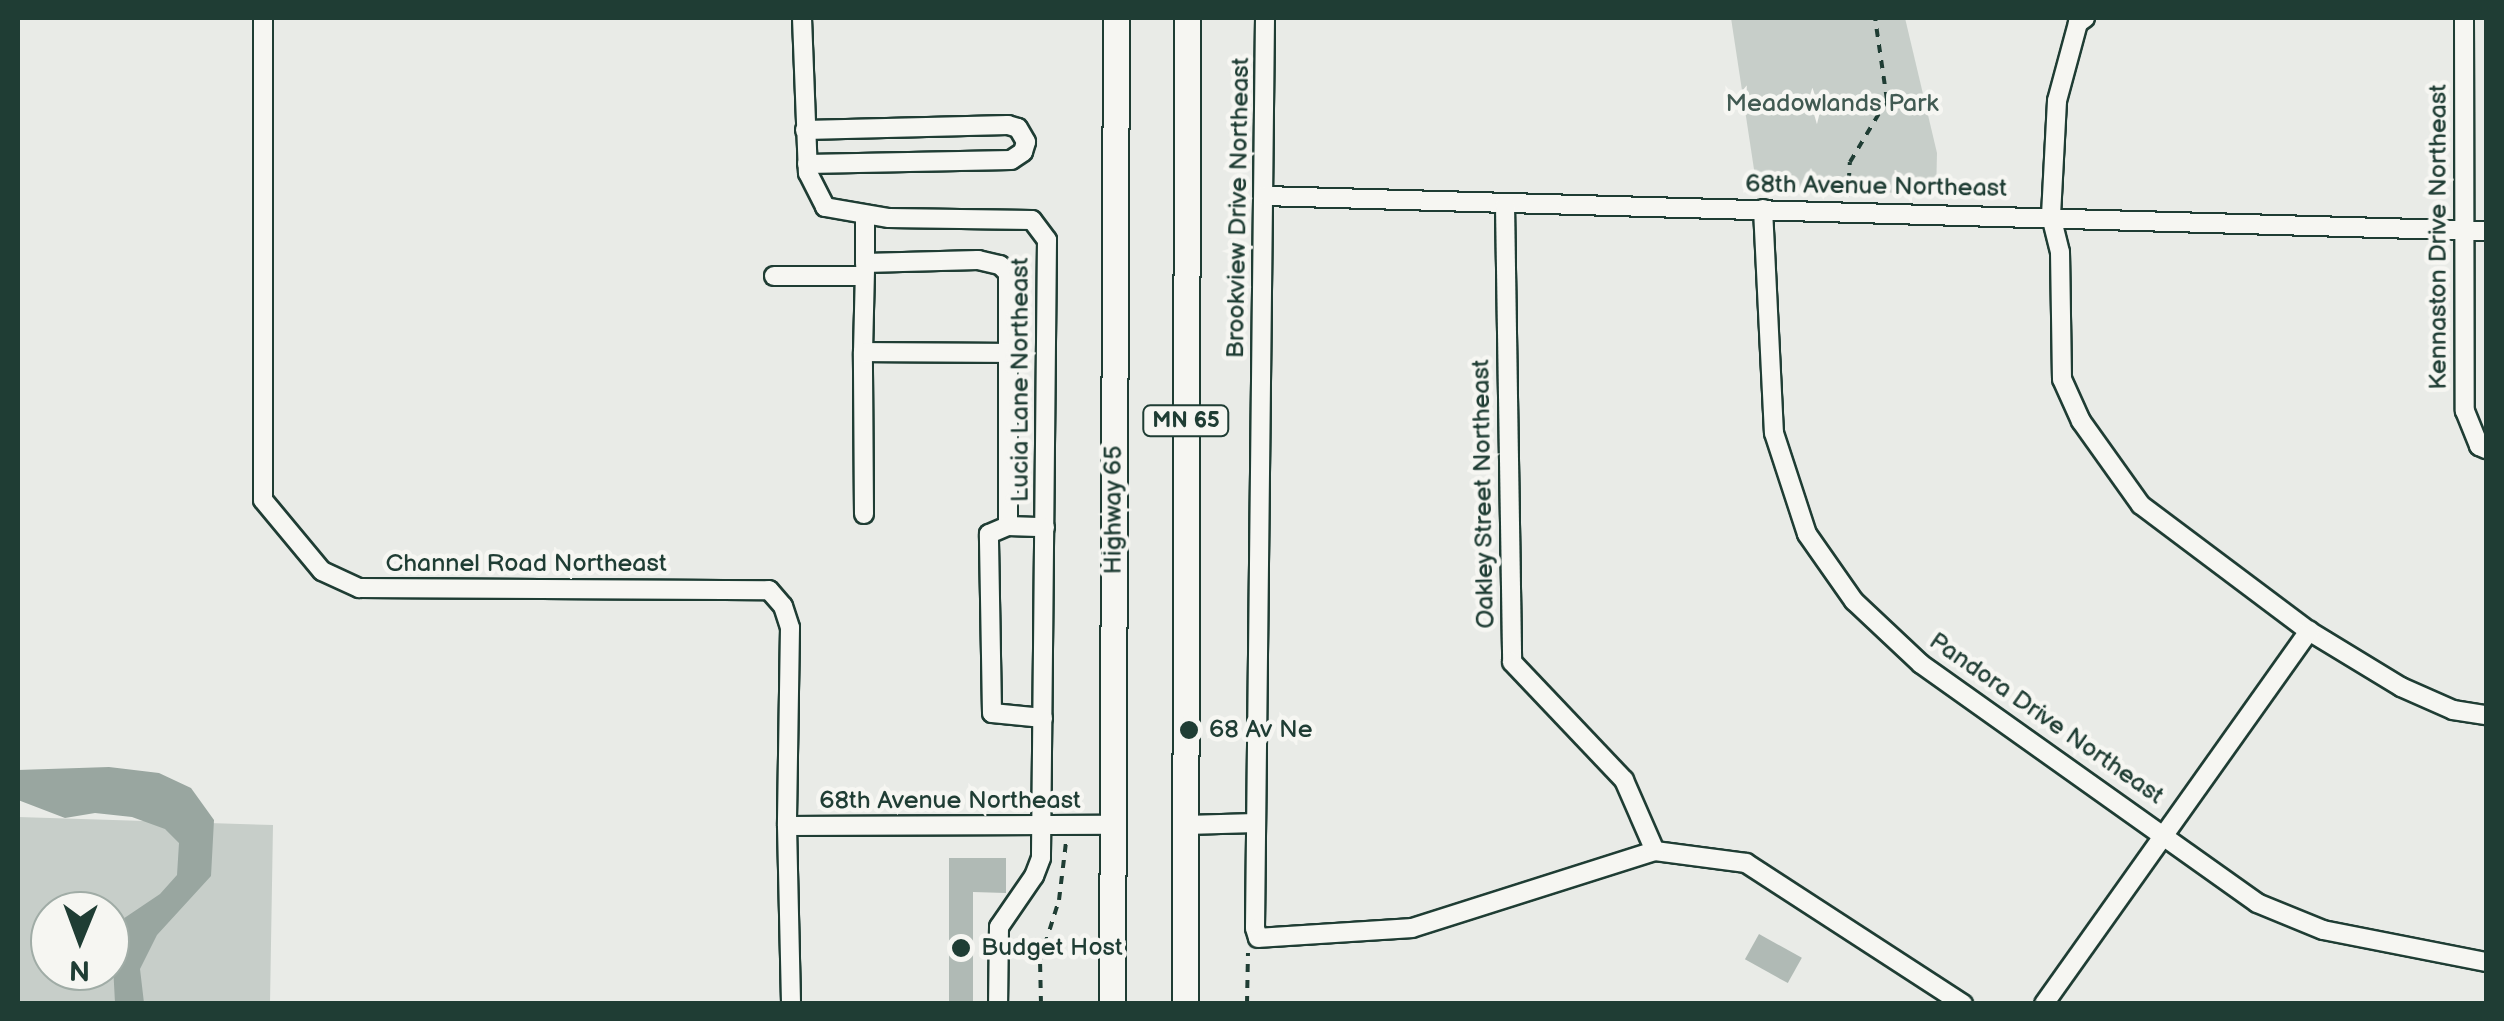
<!DOCTYPE html>
<html>
<head>
<meta charset="utf-8">
<style>
  body { margin:0 }
  #map { position:relative; width:2504px; height:1021px; overflow:hidden; background:#e9ebe7; font-family:"Balsamiq Sans",sans-serif }
  div>[style] { position:absolute }
  .green>* { inset:0; background:#c7cec9 }
  .water>* { inset:0; background:#99a6a0 }
  .building>* { inset:0; background:#b0bab5; transform-origin:0 0 }
  .path>* { height:4px; margin-top:-2px; transform-origin:0; background:repeating-linear-gradient(90deg,#1f3d34 0 8px,transparent 0 16px) }
  .roads { filter:drop-shadow(2px 0 #1f3d34) drop-shadow(-2px 0 #1f3d34) drop-shadow(0 2px #1f3d34) drop-shadow(0 -2px #1f3d34) }
  .minor>* { height:18px; margin:-9px; padding:0 9px; transform-origin:9px; border-radius:9px; background:#f6f6f2 }
  .highway>* { height:25px; margin:-12.5px; padding:0 12.5px; transform-origin:12.5px; border-radius:12.5px; background:#f6f6f2 }
  .dots>* { width:28px; height:28px; translate:-50% -50%; box-sizing:border-box; border:5px solid #f6f6f2; border-radius:50% }
  span { translate:-50% -50%; white-space:nowrap; text-align:center; line-height:1.15; -webkit-text-stroke:9px #f6f6f2; paint-order:stroke }
  .shield-label span { padding:2px 8px; background:#f6f6f2; border:2px solid; border-radius:8px; -webkit-text-stroke-width:0 }
  .shield-label { font-size:22px; color:#1f3d34; font-weight:700 }
  .park-label { font-size:25px; color:#415a52 }
  .street-label { font-size:25px; color:#1f3d34 }
  .poi-label { font-size:25px; color:#1f3d34 }
  .left { translate:0 -50%; text-align:left }
  .frame { position:absolute; inset:0; border:20px solid #1f3d34; pointer-events:none }
  .north { position:absolute; left:30px; top:891px; width:100px; height:100px; box-sizing:border-box; background:#f6f6f2; border:2px solid #a0aca6; border-radius:50%; rotate:181deg; font-size:28px; font-weight:700; line-height:40px; text-align:center; color:#1f3d34 }
  .north::after { content:''; display:block; margin:auto; width:35px; height:45px; background:#1f3d34; clip-path:polygon(50% 0,100% 100%,50% 72%,0 100%) }
</style>
</head>
<body>
<div id="map">
  <div class="green">
    <div style="clip-path:polygon(1731px 18px,1905px 18px,1937px 153px,1936px 194px,1757px 189px)"></div>
    <div style="clip-path:polygon(evenodd,18px 817px,273px 825px,270px 1003px,18px 1004px,18px 817px,50px 911px,110px 911px,110px 971px,50px 971px,50px 911px)"></div>
  </div>
  <div class="water">
    <div style="clip-path:polygon(109px 767px,159px 773px,191px 788px,214px 820px,211px 876px,157px 935px,140px 969px,144px 1003px,115px 1003px,111px 927px,160px 894px,177px 875px,179px 843px,165px 829px,132px 817px,95px 813px,65px 818px,18px 800px,18px 770px)"></div>
  </div>
  <div class="building">
    <div style="clip-path:polygon(949px 858px,1006px 858px,1006px 893px,973px 892px,973px 1004px,949px 1004px)"></div>
    <div style="left:1759px;top:934px;width:49px;height:29px;rotate:29deg"></div>
  </div>
  <div class="path">
    <div style="left:1848px;top:197px;width:35px;rotate:-87deg"></div>
    <div style="left:1850px;top:162px;width:72px;rotate:-59.2deg"></div>
    <div style="left:1887px;top:100px;width:83px;rotate:-98.3deg"></div>
    <div style="left:1041px;top:1004px;width:44px;rotate:-91.3deg"></div>
    <div style="left:1040px;top:960px;width:63px;rotate:-72.4deg"></div>
    <div style="left:1059px;top:900px;width:58px;rotate:-83.1deg"></div>
    <div style="left:1247px;top:1004px;width:51px;rotate:-88.9deg"></div>
  </div>
  <div class="roads">
    <div class="minor">
      <div style="left:263px;top:18px;width:482px;rotate:90deg"></div>
      <div style="left:263px;top:500px;width:92px;rotate:50.3deg"></div>
      <div style="left:322px;top:571px;width:41px;rotate:24.7deg"></div>
      <div style="left:359px;top:588px;width:410px;rotate:0.3deg"></div>
      <div style="left:769px;top:590px;width:21px;rotate:49deg"></div>
      <div style="left:783px;top:606px;width:23px;rotate:72deg"></div>
      <div style="left:790px;top:628px;width:198px;rotate:90.9deg"></div>
      <div style="left:787px;top:826px;width:178px;rotate:88.7deg"></div>
      <div style="left:802px;top:18px;width:155px;rotate:87.8deg"></div>
      <div style="left:808px;top:173px;width:38px;rotate:63deg"></div>
      <div style="left:825px;top:207px;width:65px;rotate:9.8deg"></div>
      <div style="left:889px;top:218px;width:143px;rotate:0.8deg"></div>
      <div style="left:1032px;top:220px;width:25px;rotate:53deg"></div>
      <div style="left:1047px;top:240px;width:618px;rotate:90.56deg"></div>
      <div style="left:1041px;top:858px;width:19px;rotate:111deg"></div>
      <div style="left:1034px;top:876px;width:62px;rotate:124.5deg"></div>
      <div style="left:999px;top:927px;width:77px;rotate:90.7deg"></div>
      <div style="left:1265px;top:18px;width:910px;rotate:90.63deg"></div>
      <div style="left:1255px;top:928px;width:10px;rotate:73deg"></div>
      <div style="left:1258px;top:938px;width:154px;rotate:-3.7deg"></div>
      <div style="left:1412px;top:928px;width:255px;rotate:-17.6deg"></div>
      <div style="left:1655px;top:851px;width:92px;rotate:7.5deg"></div>
      <div style="left:1746px;top:863px;width:259px;rotate:33deg"></div>
      <div style="left:2085px;top:18px;width:9px;rotate:144deg"></div>
      <div style="left:2078px;top:23px;width:81px;rotate:105.1deg"></div>
      <div style="left:2057px;top:101px;width:115px;rotate:93deg"></div>
      <div style="left:2051px;top:216px;width:37px;rotate:76deg"></div>
      <div style="left:2060px;top:252px;width:127px;rotate:89.1deg"></div>
      <div style="left:2062px;top:379px;width:46px;rotate:65.7deg"></div>
      <div style="left:2081px;top:421px;width:103px;rotate:54.5deg"></div>
      <div style="left:2141px;top:505px;width:210px;rotate:36.9deg"></div>
      <div style="left:2309px;top:631px;width:108px;rotate:31.3deg"></div>
      <div style="left:2401px;top:687px;width:57px;rotate:23.9deg"></div>
      <div style="left:2453px;top:710px;width:33px;rotate:9deg"></div>
      <div style="left:2464px;top:18px;width:393px;rotate:89.9deg"></div>
      <div style="left:2465px;top:411px;width:38px;rotate:68deg"></div>
      <div style="left:2479px;top:446px;width:8px;rotate:23deg"></div>
      <div style="left:805px;top:130px;width:203px;rotate:-1.4deg"></div>
      <div style="left:1008px;top:125px;width:10px;rotate:17deg"></div>
      <div style="left:1018px;top:128px;width:16px;rotate:60deg"></div>
      <div style="left:1026px;top:142px;width:10px;rotate:107deg"></div>
      <div style="left:1023px;top:152px;width:14px;rotate:146deg"></div>
      <div style="left:1011px;top:160px;width:204px;rotate:178.9deg"></div>
      <div style="left:1264px;top:196px;width:1223px;rotate:1.64deg"></div>
      <div style="left:1505px;top:205px;width:457px;rotate:89.1deg"></div>
      <div style="left:1512px;top:662px;width:163px;rotate:46.5deg"></div>
      <div style="left:1624px;top:780px;width:77px;rotate:66.4deg"></div>
      <div style="left:1763px;top:209px;width:224px;rotate:87.2deg"></div>
      <div style="left:1774px;top:433px;width:106px;rotate:71.9deg"></div>
      <div style="left:1807px;top:534px;width:82px;rotate:55deg"></div>
      <div style="left:1854px;top:601px;width:92px;rotate:43.2deg"></div>
      <div style="left:1921px;top:664px;width:412px;rotate:35.4deg"></div>
      <div style="left:2257px;top:903px;width:71px;rotate:22.2deg"></div>
      <div style="left:2323px;top:930px;width:166px;rotate:11.1deg"></div>
      <div style="left:865px;top:216px;width:47px;rotate:90deg"></div>
      <div style="left:865px;top:263px;width:113px;rotate:-1.5deg"></div>
      <div style="left:978px;top:260px;width:23px;rotate:13deg"></div>
      <div style="left:1000px;top:265px;width:11px;rotate:45deg"></div>
      <div style="left:1008px;top:273px;width:253px;rotate:90deg"></div>
      <div style="left:774px;top:276px;width:90px"></div>
      <div style="left:863px;top:352px;width:84px;rotate:-88.6deg"></div>
      <div style="left:864px;top:514px;width:162px;rotate:-90.4deg"></div>
      <div style="left:863px;top:352px;width:147px;rotate:0.4deg"></div>
      <div style="left:1043px;top:718px;width:51px;rotate:-174.4deg"></div>
      <div style="left:992px;top:713px;width:179px;rotate:-91deg"></div>
      <div style="left:989px;top:534px;width:21px;rotate:-23deg"></div>
      <div style="left:1008px;top:526px;width:37px;rotate:2deg"></div>
      <div style="left:1186px;top:825px;width:70px;rotate:-1.6deg"></div>
      <div style="left:787px;top:826px;width:326px;rotate:-0.2deg"></div>
      <div style="left:2044px;top:1004px;width:458px;rotate:-54.6deg"></div>
    </div>
    <div class="highway">
      <div style="left:1112px;top:1004px;width:986px;rotate:-89.77deg"></div>
      <div style="left:1185px;top:1004px;width:986px;rotate:-89.88deg"></div>
    </div>
  </div>
  <div class="dots">
    <div style="left:1189px;top:730px;background:#1f3d34"></div>
    <div style="left:961px;top:948px;background:#1f3d34"></div>
  </div>
  <div class="shield-label">
    <span style="left:1186px;top:421px">MN 65</span>
  </div>
  <div class="park-label">
    <span style="left:1832px;top:104px">Meadowlands Park</span>
  </div>
  <div class="street-label">
    <span style="left:1876px;top:187px;rotate:1deg">68th Avenue Northeast</span>
    <span style="left:1239px;top:208px;rotate:-89deg">Brookview Drive Northeast</span>
    <span style="left:2439px;top:237px;rotate:-90deg">Kennaston Drive Northeast</span>
    <span style="left:1021px;top:380px;rotate:-90deg">Lucia Lane Northeast</span>
    <span style="left:1484px;top:494px;rotate:-91deg">Oakley Street Northeast</span>
    <span style="left:1114px;top:510px;rotate:-90deg">Highway 65</span>
    <span style="left:526px;top:564px">Channel Road Northeast</span>
    <span style="left:2046px;top:719px;rotate:35deg">Pandora Drive Northeast</span>
    <span style="left:950px;top:801px">68th Avenue Northeast</span>
  </div>
  <div class="poi-label">
    <span class="left" style="left:1209px;top:730px">68 Av Ne</span>
    <span class="left" style="left:981px;top:948px">Budget Host</span>
  </div>
  <div class="frame"></div>
  <div class="north">N</div>
</div>
</body>
</html>
